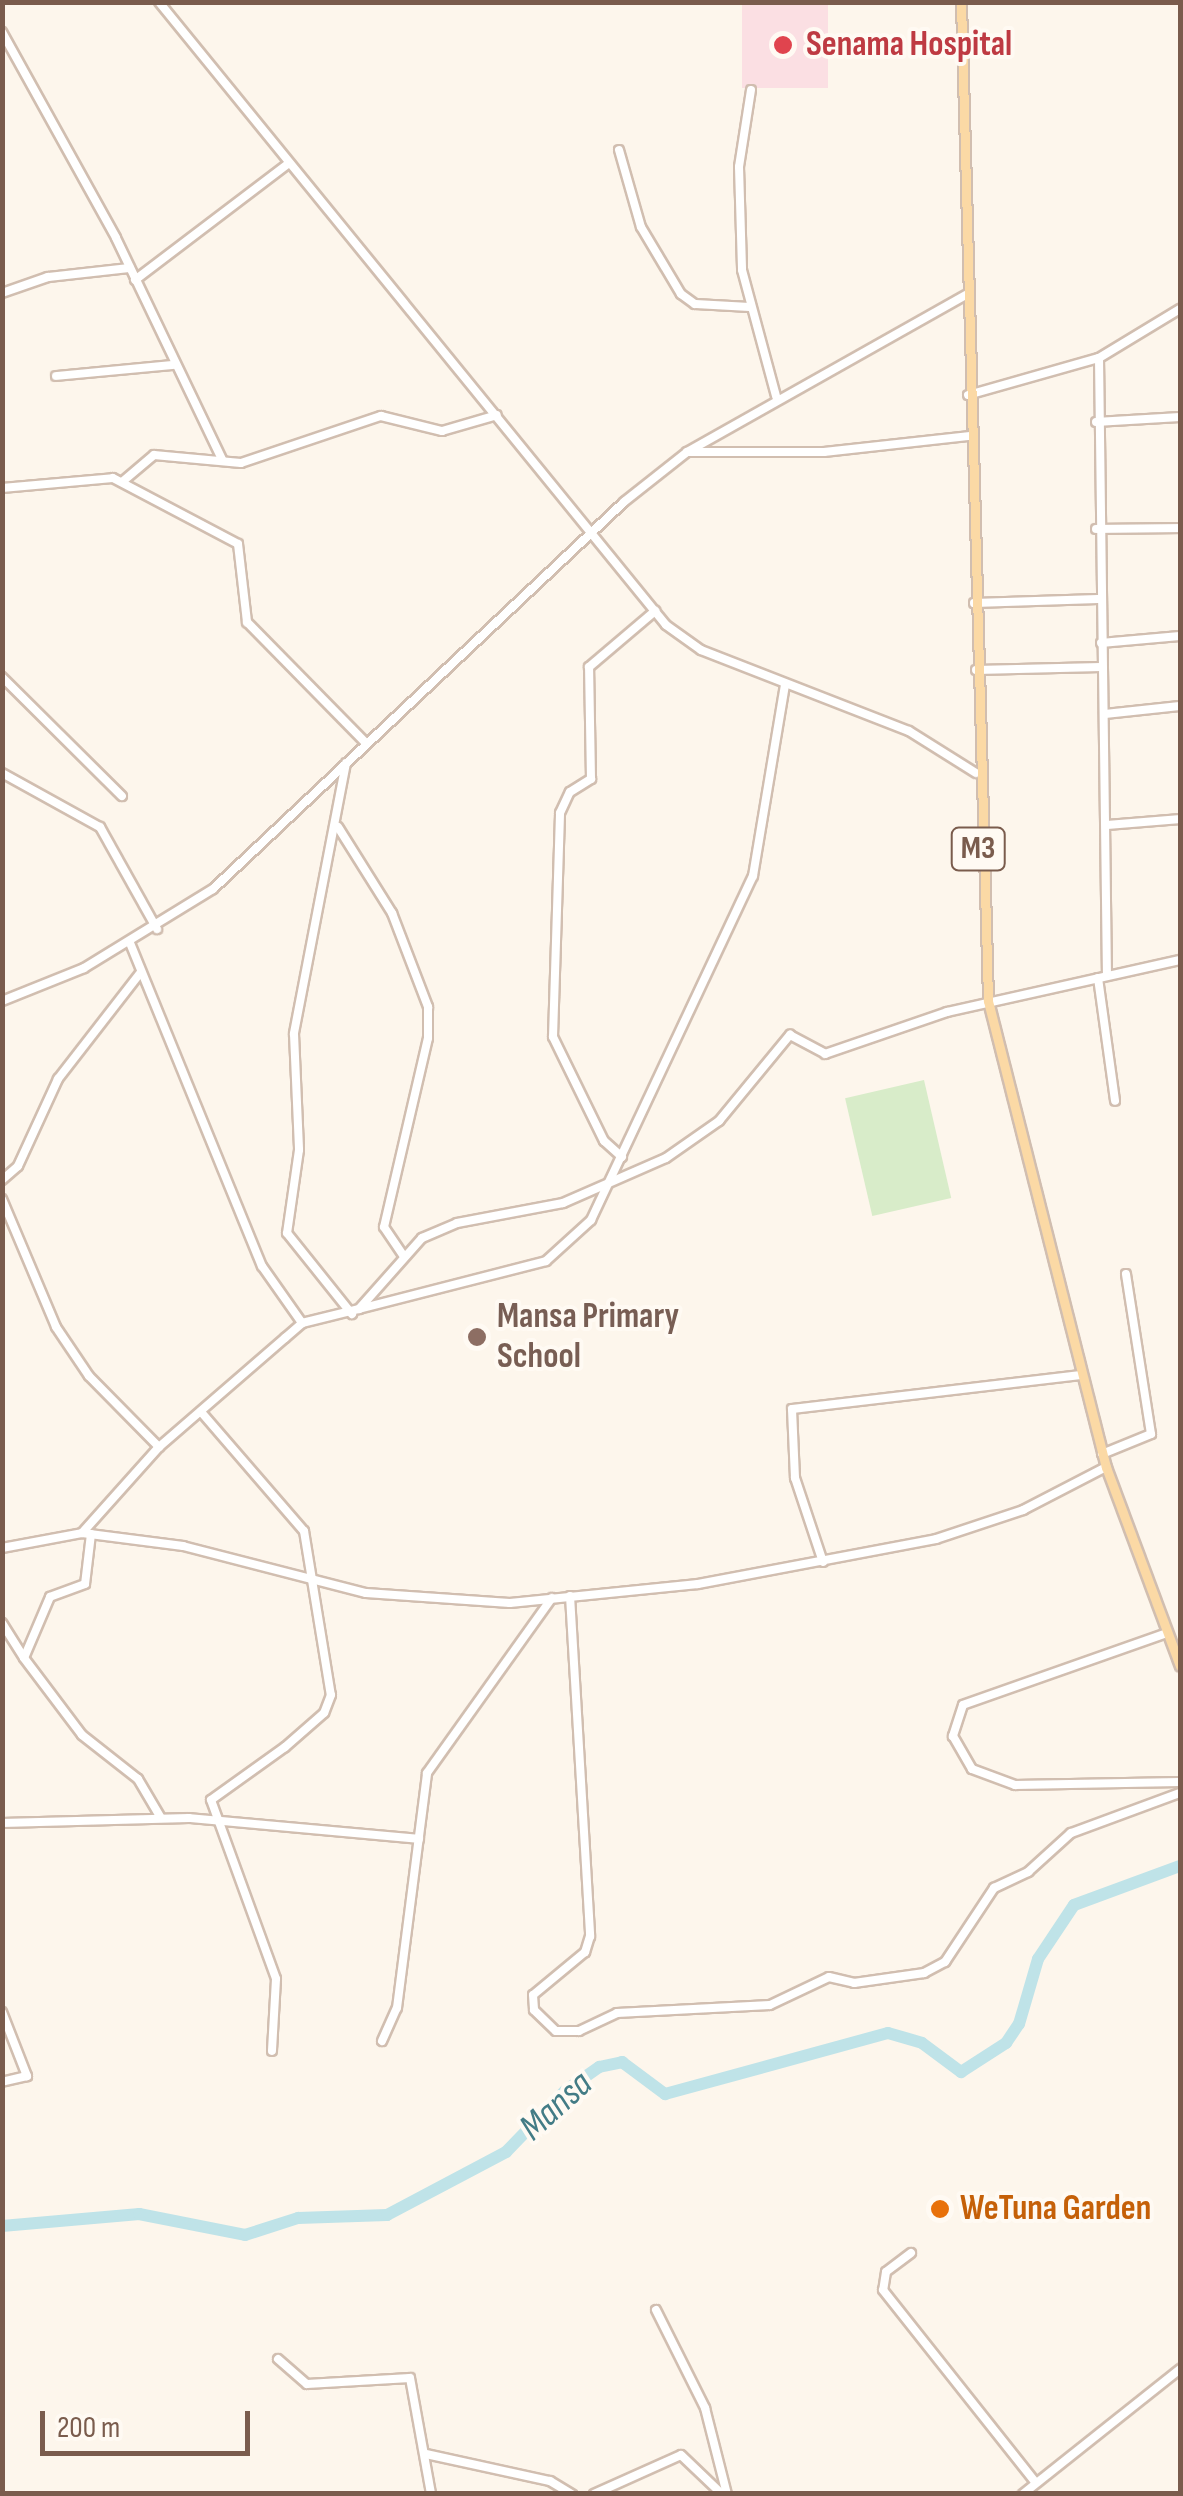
<!DOCTYPE html>
<html>
<head>
<meta charset="utf-8">
<style>
  body { margin:0 }
  #map { position:relative; width:1183px; height:2496px; overflow:hidden; background:#fdf6ec; font-family:"Sofia Sans Condensed",sans-serif }
  div>[style] { position:absolute }
  .medical>* { inset:0; background:#fbdfe3; transform-origin:0 0 }
  .green>* { inset:0; background:#d8ecc9; transform-origin:0 0 }
  .river>* { height:12px; margin:-6px; padding:0 6px; transform-origin:6px; border-radius:6px; background:#bfe3e8 }
  .roads { filter:drop-shadow(2px 0 #d1beb0) drop-shadow(-2px 0 #d1beb0) drop-shadow(0 2px #d1beb0) drop-shadow(0 -2px #d1beb0) }
  .minor>* { height:8px; margin:-4px; padding:0 4px; transform-origin:4px; border-radius:4px; background:#fff }
  .major>* { height:9px; margin:-4.5px; padding:0 4.5px; transform-origin:4.5px; border-radius:4.5px; background:#fbd9a5 }
  .dots>* { width:28px; height:28px; translate:-50% -50%; box-sizing:border-box; border:5px solid #fffaf3; border-radius:50% }
  span { translate:-50% -50%; white-space:nowrap; text-align:center; line-height:1.15; -webkit-text-stroke:8px #fffaf3; paint-order:stroke }
  .shield-label span { padding:2px 8px; background:#fffaf3; border:2px solid; border-radius:8px; -webkit-text-stroke-width:0 }
  .shield-label { font-size:32px; color:#7a5c4d; font-weight:700 }
  .health-label { font-size:35px; color:#be3a42; font-weight:700 }
  .left { translate:0 -50%; text-align:left }
  .education-label { font-size:35px; color:#785e54; font-weight:700 }
  .food-label { font-size:35px; color:#c56008; font-weight:700 }
  .water-label { font-size:38px; color:#437c86; font-style:italic }
  .frame { position:absolute; inset:0; border:5px solid #7a5c4d; pointer-events:none }
  .scale { position:absolute; left:40px; top:2411px; width:210px; height:45px; box-sizing:border-box; border:5px solid #7a5c4d; border-top:0; padding-left:12px; font-size:30px; line-height:35px; white-space:nowrap; color:#7a5c4d; -webkit-text-stroke:8px #fffaf3; paint-order:stroke }
</style>
</head>
<body>
<div id="map">
  <div class="medical">
    <div style="left:742px;top:3px;width:86px;height:85px"></div>
  </div>
  <div class="green">
    <div style="left:924px;top:1080px;width:121px;height:81px;rotate:77deg"></div>
  </div>
  <div class="river">
    <div style="left:2px;top:2226px;width:138px;rotate:-5deg"></div>
    <div style="left:139px;top:2214px;width:108px;rotate:11.2deg"></div>
    <div style="left:245px;top:2235px;width:56px;rotate:-17.8deg"></div>
    <div style="left:298px;top:2218px;width:89px;rotate:-1.9deg"></div>
    <div style="left:387px;top:2215px;width:135px;rotate:-27.9deg"></div>
    <div style="left:506px;top:2152px;width:85px;rotate:-46deg"></div>
    <div style="left:565px;top:2091px;width:42px;rotate:-35.2deg"></div>
    <div style="left:599px;top:2067px;width:24px;rotate:-12deg"></div>
    <div style="left:622px;top:2062px;width:54px;rotate:36.7deg"></div>
    <div style="left:665px;top:2094px;width:231px;rotate:-15.3deg"></div>
    <div style="left:888px;top:2033px;width:35px;rotate:16deg"></div>
    <div style="left:922px;top:2043px;width:49px;rotate:36.6deg"></div>
    <div style="left:961px;top:2072px;width:54px;rotate:-32.8deg"></div>
    <div style="left:1006px;top:2043px;width:23px;rotate:-56deg"></div>
    <div style="left:1019px;top:2024px;width:68px;rotate:-73.7deg"></div>
    <div style="left:1038px;top:1959px;width:65px;rotate:-56.3deg"></div>
    <div style="left:1074px;top:1905px;width:113px;rotate:-20.2deg"></div>
  </div>
  <div class="roads">
    <div class="minor">
      <div style="left:159px;top:2px;width:803px;rotate:50.86deg"></div>
      <div style="left:666px;top:625px;width:43px;rotate:35.5deg"></div>
      <div style="left:701px;top:650px;width:223px;rotate:21.3deg"></div>
      <div style="left:909px;top:731px;width:79px;rotate:32.1deg"></div>
      <div style="left:2px;top:32px;width:235px;rotate:61deg"></div>
      <div style="left:116px;top:238px;width:247px;rotate:64.4deg"></div>
      <div style="left:751px;top:90px;width:78px;rotate:98.9deg"></div>
      <div style="left:739px;top:167px;width:103px;rotate:88.3deg"></div>
      <div style="left:742px;top:270px;width:131px;rotate:74.9deg"></div>
      <div style="left:619px;top:150px;width:80px;rotate:74.1deg"></div>
      <div style="left:641px;top:227px;width:78px;rotate:59.2deg"></div>
      <div style="left:681px;top:294px;width:17px;rotate:36deg"></div>
      <div style="left:695px;top:304px;width:55px;rotate:3.1deg"></div>
      <div style="left:135px;top:280px;width:192px;rotate:-37.2deg"></div>
      <div style="left:2px;top:293px;width:49px;rotate:-19.2deg"></div>
      <div style="left:48px;top:277px;width:82px;rotate:-6.3deg"></div>
      <div style="left:1099px;top:358px;width:617px;rotate:89.26deg"></div>
      <div style="left:56px;top:376px;width:118px;rotate:-5.4deg"></div>
      <div style="left:968px;top:395px;width:136px;rotate:-15.8deg"></div>
      <div style="left:1099px;top:358px;width:95px;rotate:-31.2deg"></div>
      <div style="left:1096px;top:422px;width:84px;rotate:-3.4deg"></div>
      <div style="left:687px;top:452px;width:137px"></div>
      <div style="left:824px;top:452px;width:147px;rotate:-6.3deg"></div>
      <div style="left:122px;top:482px;width:42px;rotate:-40.2deg"></div>
      <div style="left:154px;top:455px;width:87px;rotate:5.3deg"></div>
      <div style="left:241px;top:463px;width:148px;rotate:-18.6deg"></div>
      <div style="left:381px;top:416px;width:63px;rotate:13.8deg"></div>
      <div style="left:442px;top:431px;width:57px;rotate:-16.2deg"></div>
      <div style="left:2px;top:488px;width:111px;rotate:-5.1deg"></div>
      <div style="left:113px;top:478px;width:141px;rotate:27.8deg"></div>
      <div style="left:238px;top:544px;width:79px;rotate:83.4deg"></div>
      <div style="left:247px;top:622px;width:170px;rotate:45.5deg"></div>
      <div style="left:1096px;top:529px;width:84px;rotate:-0.7deg"></div>
      <div style="left:974px;top:603px;width:124px;rotate:-1.8deg"></div>
      <div style="left:1101px;top:643px;width:79px;rotate:-5.1deg"></div>
      <div style="left:976px;top:670px;width:125px;rotate:-1.4deg"></div>
      <div style="left:2px;top:677px;width:169px;rotate:44.8deg"></div>
      <div style="left:1105px;top:714px;width:75px;rotate:-6.1deg"></div>
      <div style="left:346px;top:763px;width:276px;rotate:100.9deg"></div>
      <div style="left:294px;top:1034px;width:116px;rotate:87.5deg"></div>
      <div style="left:299px;top:1150px;width:84px;rotate:98.2deg"></div>
      <div style="left:287px;top:1233px;width:104px;rotate:51.3deg"></div>
      <div style="left:2px;top:773px;width:112px;rotate:28.9deg"></div>
      <div style="left:100px;top:827px;width:117px;rotate:60.8deg"></div>
      <div style="left:1108px;top:825px;width:72px;rotate:-4.8deg"></div>
      <div style="left:338px;top:827px;width:102px;rotate:57.9deg"></div>
      <div style="left:392px;top:913px;width:101px;rotate:69deg"></div>
      <div style="left:428px;top:1007px;width:31px;rotate:90deg"></div>
      <div style="left:428px;top:1038px;width:194px;rotate:103.1deg"></div>
      <div style="left:384px;top:1227px;width:36px;rotate:56deg"></div>
      <div style="left:130px;top:943px;width:349px;rotate:67.8deg"></div>
      <div style="left:262px;top:1266px;width:70px;rotate:54.9deg"></div>
      <div style="left:1098px;top:978px;width:124px;rotate:82.1deg"></div>
      <div style="left:2px;top:1001px;width:88px;rotate:-21.9deg"></div>
      <div style="left:84px;top:968px;width:151px;rotate:-31.5deg"></div>
      <div style="left:213px;top:889px;width:565px;rotate:-43.28deg"></div>
      <div style="left:624px;top:502px;width:80px;rotate:-38.4deg"></div>
      <div style="left:687px;top:452px;width:320px;rotate:-29.4deg"></div>
      <div style="left:622px;top:1157px;width:24px;rotate:-138deg"></div>
      <div style="left:604px;top:1141px;width:116px;rotate:-116.1deg"></div>
      <div style="left:553px;top:1037px;width:224px;rotate:-88.2deg"></div>
      <div style="left:560px;top:813px;width:23px;rotate:-65deg"></div>
      <div style="left:570px;top:792px;width:25px;rotate:-32deg"></div>
      <div style="left:591px;top:779px;width:112px;rotate:-91deg"></div>
      <div style="left:589px;top:667px;width:87px;rotate:-40.3deg"></div>
      <div style="left:2px;top:1180px;width:21px;rotate:-41deg"></div>
      <div style="left:18px;top:1166px;width:96px;rotate:-65.3deg"></div>
      <div style="left:58px;top:1079px;width:135px;rotate:-52.2deg"></div>
      <div style="left:2px;top:1199px;width:139px;rotate:67.1deg"></div>
      <div style="left:56px;top:1327px;width:59px;rotate:56deg"></div>
      <div style="left:89px;top:1376px;width:100px;rotate:45.4deg"></div>
      <div style="left:359px;top:1309px;width:193px;rotate:-14.4deg"></div>
      <div style="left:546px;top:1261px;width:61px;rotate:-42.3deg"></div>
      <div style="left:591px;top:1220px;width:380px;rotate:-64.8deg"></div>
      <div style="left:753px;top:876px;width:195px;rotate:-80.5deg"></div>
      <div style="left:202px;top:1413px;width:156px;rotate:49.2deg"></div>
      <div style="left:304px;top:1531px;width:166px;rotate:80.7deg"></div>
      <div style="left:331px;top:1695px;width:19px;rotate:111deg"></div>
      <div style="left:324px;top:1713px;width:52px;rotate:138.9deg"></div>
      <div style="left:285px;top:1747px;width:91px;rotate:144.4deg"></div>
      <div style="left:211px;top:1800px;width:190px;rotate:70deg"></div>
      <div style="left:276px;top:1979px;width:72px;rotate:93.2deg"></div>
      <div style="left:1102px;top:1454px;width:53px;rotate:-22.2deg"></div>
      <div style="left:1151px;top:1434px;width:162px;rotate:-98.9deg"></div>
      <div style="left:82px;top:1533px;width:115px;rotate:-48.2deg"></div>
      <div style="left:159px;top:1447px;width:167px;rotate:-40.9deg"></div>
      <div style="left:285px;top:1338px;width:23px;rotate:-41deg"></div>
      <div style="left:302px;top:1323px;width:59px;rotate:-13.8deg"></div>
      <div style="left:359px;top:1309px;width:95px;rotate:-48.4deg"></div>
      <div style="left:422px;top:1238px;width:38px;rotate:-23deg"></div>
      <div style="left:457px;top:1223px;width:108px;rotate:-10.7deg"></div>
      <div style="left:563px;top:1203px;width:112px;rotate:-23.6deg"></div>
      <div style="left:666px;top:1158px;width:65px;rotate:-34.9deg"></div>
      <div style="left:719px;top:1121px;width:112px;rotate:-50.5deg"></div>
      <div style="left:790px;top:1035px;width:40px;rotate:28deg"></div>
      <div style="left:825px;top:1054px;width:129px;rotate:-19deg"></div>
      <div style="left:947px;top:1012px;width:239px;rotate:-12.6deg"></div>
      <div style="left:91px;top:1534px;width:50px;rotate:96.8deg"></div>
      <div style="left:85px;top:1584px;width:37px;rotate:160deg"></div>
      <div style="left:50px;top:1597px;width:66px;rotate:113.1deg"></div>
      <div style="left:24px;top:1658px;width:96px;rotate:53deg"></div>
      <div style="left:82px;top:1735px;width:71px;rotate:38.2deg"></div>
      <div style="left:138px;top:1779px;width:45px;rotate:59.5deg"></div>
      <div style="left:2px;top:1548px;width:81px;rotate:-10.6deg"></div>
      <div style="left:82px;top:1533px;width:102px;rotate:7.3deg"></div>
      <div style="left:183px;top:1546px;width:189px;rotate:14.4deg"></div>
      <div style="left:366px;top:1593px;width:144px;rotate:4deg"></div>
      <div style="left:510px;top:1603px;width:189px;rotate:-5.8deg"></div>
      <div style="left:698px;top:1584px;width:242px;rotate:-10.7deg"></div>
      <div style="left:936px;top:1539px;width:92px;rotate:-18.4deg"></div>
      <div style="left:1023px;top:1510px;width:93px;rotate:-27.4deg"></div>
      <div style="left:823px;top:1562px;width:89px;rotate:-108.4deg"></div>
      <div style="left:795px;top:1478px;width:69px;rotate:-92.5deg"></div>
      <div style="left:792px;top:1409px;width:291px;rotate:-6.7deg"></div>
      <div style="left:570px;top:1596px;width:341px;rotate:86.6deg"></div>
      <div style="left:590px;top:1936px;width:17px;rotate:107deg"></div>
      <div style="left:585px;top:1952px;width:67px;rotate:140.4deg"></div>
      <div style="left:533px;top:1995px;width:15px;rotate:86deg"></div>
      <div style="left:534px;top:2010px;width:30px;rotate:44deg"></div>
      <div style="left:556px;top:2031px;width:23px"></div>
      <div style="left:579px;top:2031px;width:42px;rotate:-25.3deg"></div>
      <div style="left:617px;top:2013px;width:153px;rotate:-3deg"></div>
      <div style="left:770px;top:2005px;width:65px;rotate:-25.4deg"></div>
      <div style="left:829px;top:1977px;width:26px;rotate:13deg"></div>
      <div style="left:854px;top:1983px;width:71px;rotate:-8.1deg"></div>
      <div style="left:924px;top:1973px;width:24px;rotate:-28deg"></div>
      <div style="left:945px;top:1962px;width:89px;rotate:-56.5deg"></div>
      <div style="left:994px;top:1888px;width:38px;rotate:-25deg"></div>
      <div style="left:1028px;top:1872px;width:58px;rotate:-42.2deg"></div>
      <div style="left:1071px;top:1833px;width:116px;rotate:-20.2deg"></div>
      <div style="left:2px;top:1623px;width:41px;rotate:57.8deg"></div>
      <div style="left:1167px;top:1633px;width:216px;rotate:160.6deg"></div>
      <div style="left:963px;top:1705px;width:33px;rotate:108deg"></div>
      <div style="left:953px;top:1736px;width:38px;rotate:60deg"></div>
      <div style="left:972px;top:1769px;width:46px;rotate:20.4deg"></div>
      <div style="left:1015px;top:1785px;width:165px;rotate:-1deg"></div>
      <div style="left:2px;top:1823px;width:187px;rotate:-1.5deg"></div>
      <div style="left:189px;top:1818px;width:231px;rotate:5.2deg"></div>
      <div style="left:2px;top:2012px;width:69px;rotate:68.7deg"></div>
      <div style="left:27px;top:2076px;width:26px;rotate:167deg"></div>
      <div style="left:382px;top:2041px;width:36px;rotate:-66deg"></div>
      <div style="left:397px;top:2008px;width:237px;rotate:-82.7deg"></div>
      <div style="left:427px;top:1773px;width:215px;rotate:-54.5deg"></div>
      <div style="left:911px;top:2253px;width:31px;rotate:143deg"></div>
      <div style="left:886px;top:2272px;width:18px;rotate:99deg"></div>
      <div style="left:883px;top:2290px;width:246px;rotate:51.6deg"></div>
      <div style="left:656px;top:2310px;width:110px;rotate:63.4deg"></div>
      <div style="left:705px;top:2408px;width:89px;rotate:75.7deg"></div>
      <div style="left:278px;top:2359px;width:38px;rotate:41deg"></div>
      <div style="left:307px;top:2384px;width:103px;rotate:-3.3deg"></div>
      <div style="left:410px;top:2378px;width:118px;rotate:79.7deg"></div>
      <div style="left:426px;top:2454px;width:127px;rotate:12.3deg"></div>
      <div style="left:550px;top:2481px;width:26px;rotate:31deg"></div>
      <div style="left:594px;top:2494px;width:95px;rotate:-24.1deg"></div>
      <div style="left:681px;top:2455px;width:57px;rotate:43.6deg"></div>
      <div style="left:1023px;top:2494px;width:201px;rotate:-38.5deg"></div>
    </div>
    <div class="major">
      <div style="left:961px;top:2px;width:999px;rotate:88.45deg"></div>
      <div style="left:988px;top:1001px;width:481px;rotate:75.8deg"></div>
      <div style="left:1106px;top:1467px;width:212px;rotate:69.6deg"></div>
    </div>
  </div>
  <div class="dots">
    <div style="left:783px;top:45px;background:#e0444e"></div>
    <div style="left:477px;top:1337px;background:#8d6e63"></div>
    <div style="left:940px;top:2209px;background:#e8710a"></div>
  </div>
  <div class="shield-label">
    <span style="left:978px;top:849px">M3</span>
  </div>
  <div class="health-label">
    <span class="left" style="left:806px;top:45px">Senama Hospital</span>
  </div>
  <div class="education-label">
    <span class="left" style="left:497px;top:1337px">Mansa Primary<br>School</span>
  </div>
  <div class="food-label">
    <span class="left" style="left:960px;top:2209px">WeTuna Garden</span>
  </div>
  <div class="water-label">
    <span style="left:556px;top:2106px;rotate:-42deg">Mansa</span>
  </div>
  <div class="frame"></div>
  <div class="scale">200 m</div>
</div>
</body>
</html>
